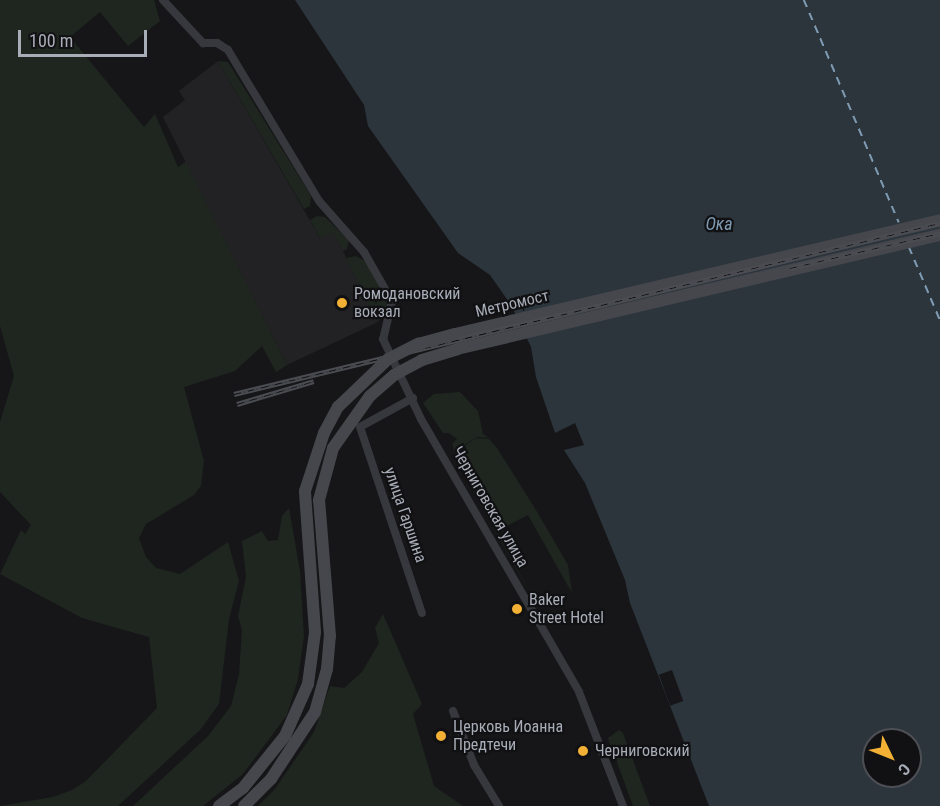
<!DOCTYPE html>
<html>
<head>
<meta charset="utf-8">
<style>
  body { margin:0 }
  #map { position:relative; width:940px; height:806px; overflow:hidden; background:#161618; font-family:"Roboto Condensed",sans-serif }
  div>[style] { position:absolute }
  .built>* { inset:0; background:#222225 }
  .green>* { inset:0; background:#1e261f }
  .water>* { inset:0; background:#2c353c }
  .pier>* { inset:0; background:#161618; transform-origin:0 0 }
  .ferry>* { height:1.5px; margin-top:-0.75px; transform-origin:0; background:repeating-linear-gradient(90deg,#7f9bb3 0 8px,transparent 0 14px) }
  .street>* { height:8px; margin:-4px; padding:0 4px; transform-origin:4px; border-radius:4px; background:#37383d }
  .secondary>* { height:12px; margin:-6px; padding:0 6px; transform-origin:6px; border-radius:6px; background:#45474d }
  .rail>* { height:4.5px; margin-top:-2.25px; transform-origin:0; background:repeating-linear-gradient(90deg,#111113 0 7px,#4a4c52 0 14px); box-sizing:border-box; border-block:2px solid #4a4c52 }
  .secondary-bridge>* { height:12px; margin:-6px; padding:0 6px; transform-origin:6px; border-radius:6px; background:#45474d }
  .dots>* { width:16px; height:16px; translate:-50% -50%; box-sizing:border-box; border:3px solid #111113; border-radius:50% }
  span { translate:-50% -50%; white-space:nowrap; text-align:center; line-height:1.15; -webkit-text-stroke:4.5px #111113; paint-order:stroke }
  .poi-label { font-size:16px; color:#a8adb8 }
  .left { translate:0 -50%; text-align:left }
  .street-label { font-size:16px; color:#a8adb8 }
  .water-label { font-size:18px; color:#7f9bb3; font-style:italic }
  .north { position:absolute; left:862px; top:728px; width:60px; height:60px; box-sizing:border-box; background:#111113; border:2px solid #4d4f55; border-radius:50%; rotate:133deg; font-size:16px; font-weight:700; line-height:24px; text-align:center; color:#a8adb8 }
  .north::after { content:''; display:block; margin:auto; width:21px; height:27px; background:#f2b134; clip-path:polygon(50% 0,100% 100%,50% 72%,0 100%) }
  .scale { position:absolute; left:18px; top:30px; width:129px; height:27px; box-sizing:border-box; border:3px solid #a8adb8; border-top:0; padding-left:8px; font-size:18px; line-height:21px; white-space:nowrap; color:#a8adb8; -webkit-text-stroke:4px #111113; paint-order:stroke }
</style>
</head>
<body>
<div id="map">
  <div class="built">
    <div style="clip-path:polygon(218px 61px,320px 238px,333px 231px,378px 322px,287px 365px,163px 117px,185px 100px,179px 91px)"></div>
  </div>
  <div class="green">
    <div style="clip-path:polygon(0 0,154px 0,160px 21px,128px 46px,100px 12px,70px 37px,144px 127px,155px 114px,178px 167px,186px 162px,287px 365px,276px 372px,262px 346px,235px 371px,184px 387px,204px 461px,201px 486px,194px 495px,146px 524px,139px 538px,146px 557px,156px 568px,180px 574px,228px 542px,239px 581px,229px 619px,219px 704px,200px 730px,118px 806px,0 806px,53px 797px,72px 790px,86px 781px,157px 708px,149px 637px,82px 618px,0 574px,21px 530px,25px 534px,31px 525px,0 492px,0 422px,14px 376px,0 326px)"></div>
    <div style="clip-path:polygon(218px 61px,228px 62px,311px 196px,310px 206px,304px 209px)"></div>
    <div style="clip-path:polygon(317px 216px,325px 217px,349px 240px,347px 249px,343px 251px,333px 232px,320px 238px,310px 220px)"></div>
    <div style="clip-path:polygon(356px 256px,365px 261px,388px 302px,387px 311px,378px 322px,346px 258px)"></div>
    <div style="clip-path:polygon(460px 392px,478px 411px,483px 434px,489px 438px,477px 437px,455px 451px,452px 444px,457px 439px,449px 433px,443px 433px,423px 403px,434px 394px)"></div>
    <div style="clip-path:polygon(476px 438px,489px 439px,497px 448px,536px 510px,568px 565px,572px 593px,528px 515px,497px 531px,534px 600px,455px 459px,456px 452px)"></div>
    <div style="clip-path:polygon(289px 508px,300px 571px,304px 636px,298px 679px,287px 715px,243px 774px,203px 806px,133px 806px,208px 736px,231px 706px,239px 674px,242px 630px,238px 616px,246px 577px,242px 541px,262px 531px,268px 541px,278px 540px,282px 516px)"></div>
    <div style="clip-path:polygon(383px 614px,422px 704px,413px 714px,434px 786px,463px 806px,258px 806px,275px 789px,314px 732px,330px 686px,344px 688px,362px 672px,379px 643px,375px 628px)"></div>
    <div style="clip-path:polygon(619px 730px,623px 733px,650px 806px,633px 806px,608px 738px)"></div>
  </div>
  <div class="water">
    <div style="clip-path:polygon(evenodd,295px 0,940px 0,940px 806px,709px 806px,630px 603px,625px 580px,585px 483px,564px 450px,584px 445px,575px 423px,555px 433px,536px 377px,531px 347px,511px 305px,490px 275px,458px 253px,368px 126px,364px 105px,295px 0,874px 740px,910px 740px,910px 776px,874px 776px,874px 740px)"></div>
  </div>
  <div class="pier">
    <div style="left:672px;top:670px;width:33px;height:14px;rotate:70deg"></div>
  </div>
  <div class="ferry">
    <div style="left:804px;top:0;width:242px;rotate:66.9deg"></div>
    <div style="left:909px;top:247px;width:79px;rotate:67deg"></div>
  </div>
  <div class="street">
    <div style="left:163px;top:0;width:59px;rotate:47.1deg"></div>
    <div style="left:203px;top:43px;width:14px"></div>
    <div style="left:217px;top:43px;width:13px;rotate:32deg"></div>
    <div style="left:228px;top:50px;width:176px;rotate:58.9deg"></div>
    <div style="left:319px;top:201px;width:68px;rotate:48.6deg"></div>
    <div style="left:364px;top:252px;width:56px;rotate:60.3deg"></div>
    <div style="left:392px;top:301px;width:39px;rotate:103deg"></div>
    <div style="left:383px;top:339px;width:89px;rotate:64.6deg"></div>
    <div style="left:421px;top:419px;width:315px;rotate:59.9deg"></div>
    <div style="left:579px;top:692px;width:122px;rotate:68.9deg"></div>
    <div style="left:413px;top:398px;width:60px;rotate:151.3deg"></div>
    <div style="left:360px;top:427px;width:196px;rotate:71.6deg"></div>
    <div style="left:453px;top:711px;width:58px;rotate:68.7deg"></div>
    <div style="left:474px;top:765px;width:48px;rotate:58.6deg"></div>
  </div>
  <div class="secondary">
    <div style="left:455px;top:334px;width:498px;rotate:-13.2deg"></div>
    <div style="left:457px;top:349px;width:496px;rotate:-13.3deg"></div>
    <div style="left:219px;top:806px;width:30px;rotate:-37deg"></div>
    <div style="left:243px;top:788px;width:67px;rotate:-51.1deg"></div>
    <div style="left:285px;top:736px;width:57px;rotate:-66.1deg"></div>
    <div style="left:308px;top:684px;width:52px;rotate:-82.3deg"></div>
    <div style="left:244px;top:806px;width:38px;rotate:-45deg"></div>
    <div style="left:271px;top:779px;width:80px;rotate:-56.7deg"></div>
    <div style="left:315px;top:712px;width:45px;rotate:-74.4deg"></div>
    <div style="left:327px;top:669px;width:33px;rotate:-85deg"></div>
  </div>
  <div class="rail">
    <div style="left:790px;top:268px;width:154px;rotate:-13.1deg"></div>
    <div style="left:234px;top:394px;width:726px;rotate:-13.62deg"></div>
    <div style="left:237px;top:404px;width:80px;rotate:-16.6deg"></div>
  </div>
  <div class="secondary-bridge">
    <div style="left:315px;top:632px;width:141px;rotate:-94.1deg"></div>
    <div style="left:305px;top:491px;width:61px;rotate:-71.9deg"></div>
    <div style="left:324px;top:433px;width:30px;rotate:-62deg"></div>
    <div style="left:338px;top:407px;width:69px;rotate:-43.8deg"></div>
    <div style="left:388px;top:359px;width:34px;rotate:-27deg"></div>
    <div style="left:418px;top:344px;width:38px;rotate:-15deg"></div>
    <div style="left:330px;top:636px;width:136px;rotate:-94.6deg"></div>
    <div style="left:319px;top:500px;width:54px;rotate:-74.9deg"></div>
    <div style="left:333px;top:448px;width:64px;rotate:-54.6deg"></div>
    <div style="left:370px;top:396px;width:32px;rotate:-41deg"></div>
    <div style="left:394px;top:375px;width:32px;rotate:-28deg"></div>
    <div style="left:422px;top:360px;width:37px;rotate:-17deg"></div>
  </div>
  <div class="dots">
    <div style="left:342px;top:303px;background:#f2b134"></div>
    <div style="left:517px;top:609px;background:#f2b134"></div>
    <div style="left:441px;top:736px;background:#f2b134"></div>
    <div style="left:583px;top:751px;background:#f2b134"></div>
  </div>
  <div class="poi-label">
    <span class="left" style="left:354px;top:303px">Ромодановский<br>вокзал</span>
    <span class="left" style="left:529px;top:609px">Baker<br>Street Hotel</span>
    <span class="left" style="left:453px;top:736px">Церковь Иоанна<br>Предтечи</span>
    <span class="left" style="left:595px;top:751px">Черниговский</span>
  </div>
  <div class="street-label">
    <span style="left:512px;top:304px;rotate:-13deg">Метромост</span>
    <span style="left:490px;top:507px;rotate:60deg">Черниговская улица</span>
    <span style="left:405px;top:515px;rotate:71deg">улица Гаршина</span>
  </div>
  <div class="water-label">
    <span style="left:719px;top:224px">Ока</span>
  </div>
  <div class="north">С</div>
  <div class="scale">100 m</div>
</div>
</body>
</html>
